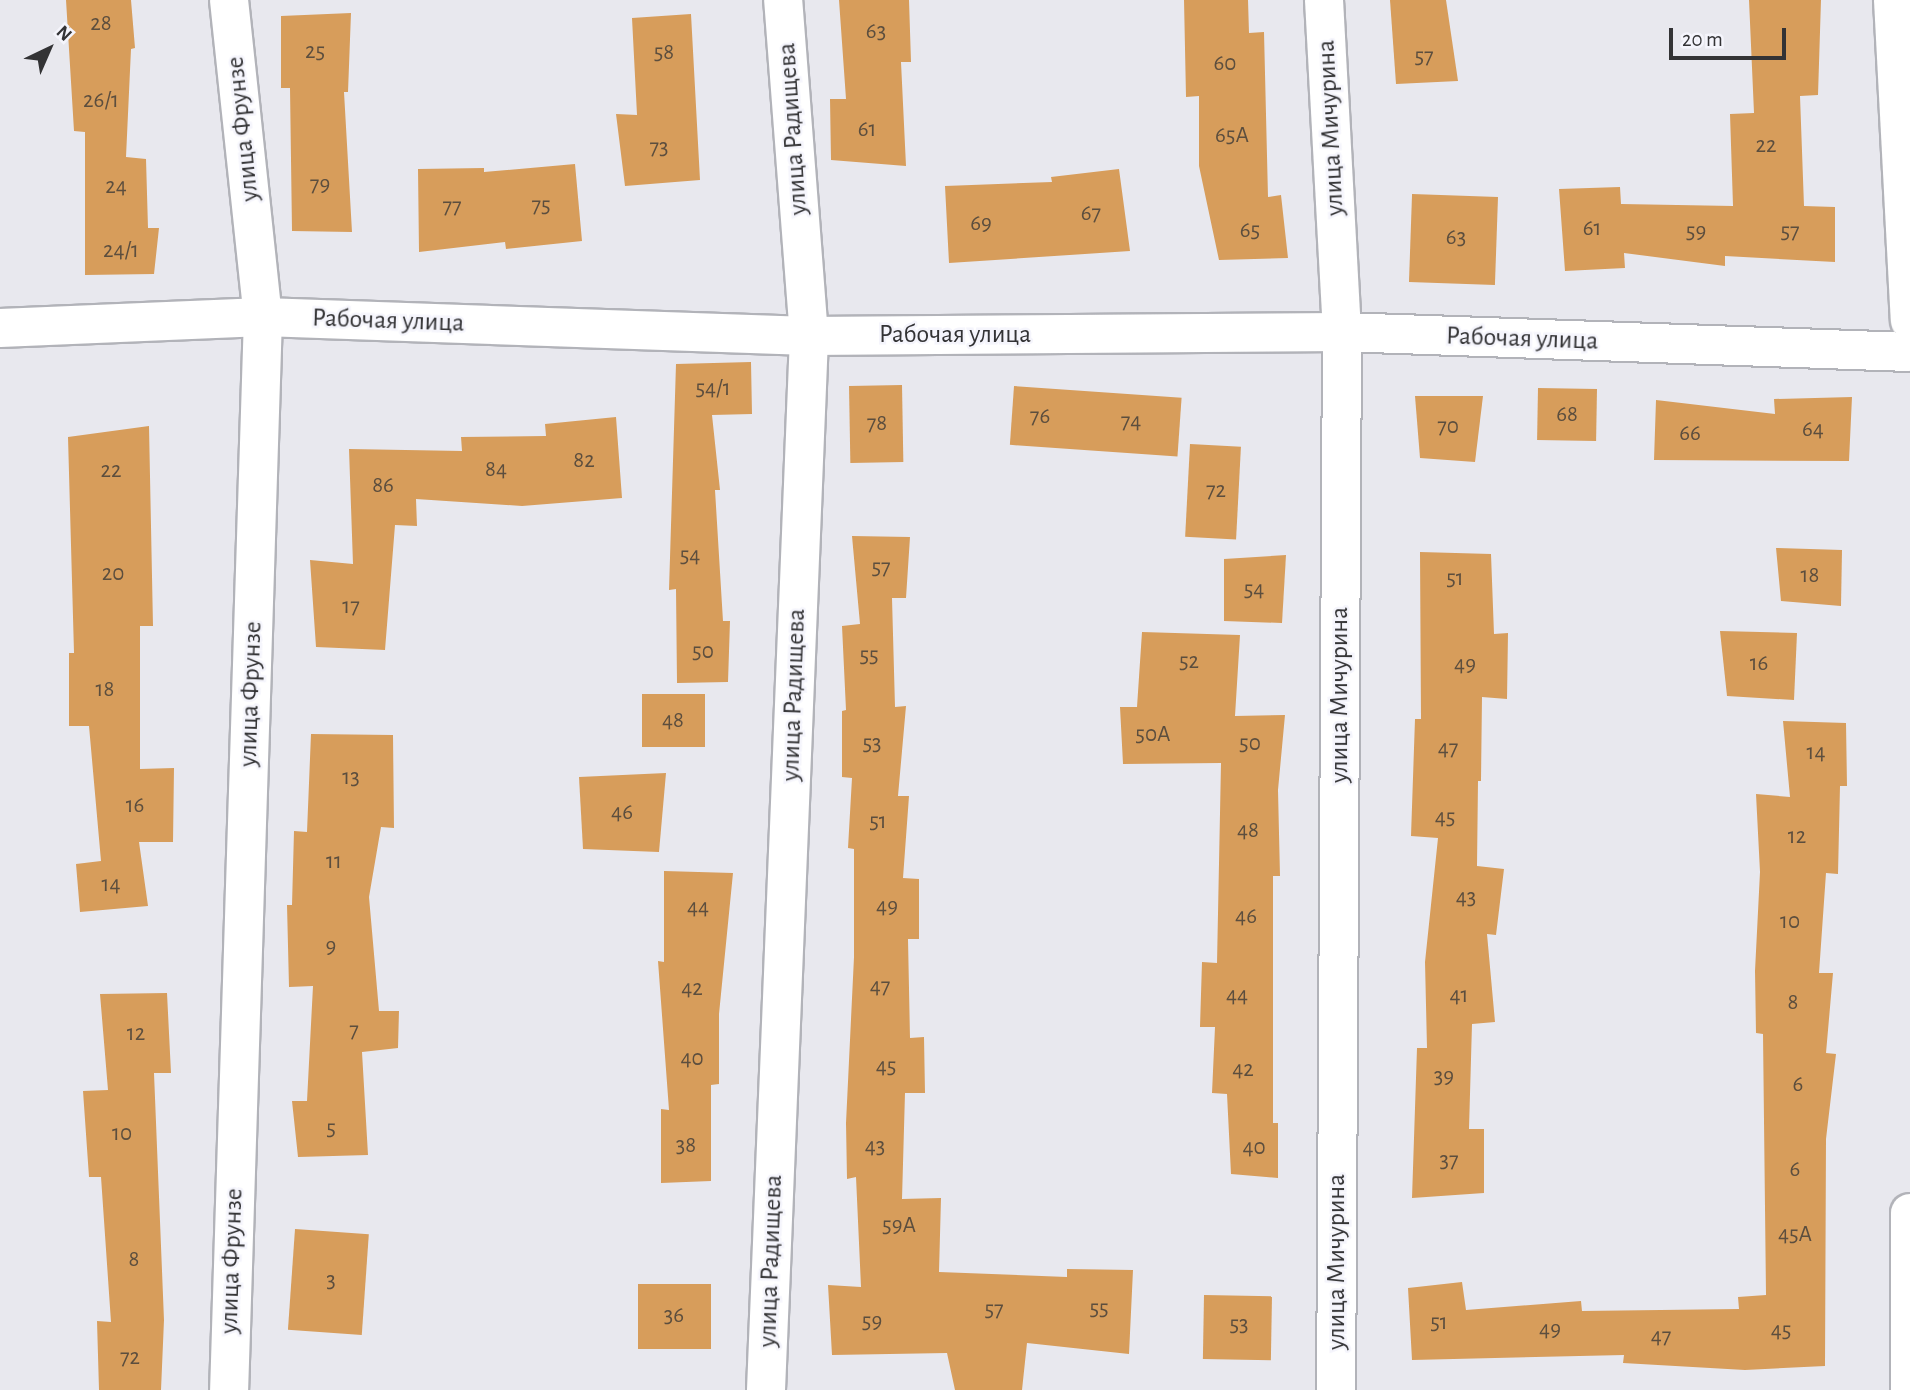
<!DOCTYPE html>
<html>
<head>
<meta charset="utf-8">
<style>
  body { margin:0 }
  #map { position:relative; width:1910px; height:1390px; overflow:hidden; background:#e8e8ee; font-family:"Alegreya Sans",sans-serif }
  div>[style] { position:absolute }
  .building>* { inset:0; background:#d79d5b; transform-origin:0 0 }
  .roads { filter:drop-shadow(2px 0 #b2b3b9) drop-shadow(-2px 0 #b2b3b9) drop-shadow(0 2px #b2b3b9) drop-shadow(0 -2px #b2b3b9) }
  .minor>* { height:38px; margin:-19px; padding:0 19px; transform-origin:19px; border-radius:19px; background:#fff }
  span { translate:-50% -50%; white-space:nowrap; text-align:center; line-height:1.15; -webkit-text-stroke:5px #f5f5fc; paint-order:stroke }
  .number-label { font-size:23px; color:#5c4e3e }
  .number-label span { -webkit-text-stroke-width:0 }
  .street-label { font-size:26px; color:#333335 }
  .north { position:absolute; left:14px; top:14px; width:70px; height:70px; -webkit-text-stroke:5px #f5f5fc; paint-order:stroke; rotate:44deg; font-size:19px; font-weight:700; line-height:28px; text-align:center; color:#333335 }
  .north::after { content:''; display:block; margin:auto; width:24px; height:32px; background:#333335; clip-path:polygon(50% 0,100% 100%,50% 72%,0 100%) }
  .scale { position:absolute; left:1669px; top:28px; width:117px; height:32px; box-sizing:border-box; border:4px solid #333335; border-top:0; padding-left:9px; font-size:21px; line-height:24px; white-space:nowrap; color:#333335; -webkit-text-stroke:5px #f5f5fc; paint-order:stroke }
</style>
</head>
<body>
<div id="map">
  <div class="building">
    <div style="clip-path:polygon(66px 0,131px 0,135px 48px,131px 49px,126px 157px,146px 159px,148px 228px,159px 228px,154px 274px,85px 275px,85px 132px,74px 131px)"></div>
    <div style="clip-path:polygon(839px 0,909px 0,911px 62px,901px 62px,906px 166px,831px 160px,830px 99px,846px 99px)"></div>
    <div style="clip-path:polygon(1184px 0,1248px 0,1249px 33px,1264px 32px,1268px 197px,1281px 195px,1288px 258px,1219px 260px,1199px 166px,1199px 96px,1186px 97px)"></div>
    <div style="clip-path:polygon(1390px 0,1446px 0,1458px 81px,1396px 84px)"></div>
    <div style="clip-path:polygon(1749px 0,1821px 0,1818px 95px,1800px 96px,1804px 206px,1835px 207px,1835px 262px,1725px 256px,1725px 266px,1624px 253px,1625px 268px,1565px 271px,1559px 189px,1620px 187px,1621px 204px,1733px 206px,1730px 114px,1754px 113px)"></div>
    <div style="clip-path:polygon(351px 13px,348px 92px,344px 92px,352px 232px,292px 231px,290px 88px,281px 88px,281px 16px)"></div>
    <div style="clip-path:polygon(691px 14px,700px 180px,625px 186px,616px 114px,637px 115px,632px 18px)"></div>
    <div style="clip-path:polygon(575px 164px,582px 241px,506px 249px,505px 242px,419px 252px,418px 169px,484px 168px,484px 172px)"></div>
    <div style="clip-path:polygon(1119px 169px,1130px 251px,949px 263px,945px 186px,1052px 182px,1051px 177px)"></div>
    <div style="left:1498px;top:197px;width:88px;height:86px;rotate:92deg"></div>
    <div style="clip-path:polygon(751px 362px,752px 414px,712px 415px,720px 490px,715px 490px,723px 621px,730px 621px,728px 682px,677px 683px,676px 589px,669px 590px,676px 364px)"></div>
    <div style="left:902px;top:385px;width:77px;height:53px;rotate:89deg"></div>
    <div style="left:1014px;top:386px;width:168px;height:59px;rotate:4deg"></div>
    <div style="left:1538px;top:388px;width:59px;height:52px;rotate:1deg"></div>
    <div style="clip-path:polygon(1415px 396px,1483px 396px,1475px 462px,1420px 458px)"></div>
    <div style="clip-path:polygon(1852px 397px,1849px 461px,1654px 460px,1656px 400px,1775px 414px,1774px 399px)"></div>
    <div style="clip-path:polygon(616px 417px,622px 498px,522px 506px,416px 499px,417px 526px,395px 525px,385px 650px,316px 647px,310px 560px,353px 564px,349px 449px,462px 451px,461px 437px,546px 436px,545px 424px)"></div>
    <div style="clip-path:polygon(149px 426px,153px 626px,140px 626px,140px 769px,174px 768px,173px 842px,139px 842px,148px 906px,80px 912px,76px 864px,101px 861px,89px 726px,69px 726px,69px 653px,74px 653px,68px 437px)"></div>
    <div style="left:1190px;top:444px;width:51px;height:93px;rotate:3deg"></div>
    <div style="clip-path:polygon(852px 536px,910px 537px,906px 598px,892px 598px,895px 707px,906px 706px,898px 796px,909px 796px,903px 878px,919px 879px,919px 939px,908px 939px,910px 1038px,924px 1037px,925px 1093px,905px 1093px,902px 1199px,941px 1198px,939px 1272px,1067px 1277px,1067px 1269px,1133px 1270px,1129px 1354px,1027px 1343px,1022px 1390px,955px 1390px,947px 1353px,832px 1355px,828px 1285px,861px 1287px,856px 1177px,847px 1179px,846px 1123px,854px 957px,854px 849px,848px 848px,852px 778px,842px 777px,842px 711px,846px 710px,842px 626px,860px 624px)"></div>
    <div style="clip-path:polygon(1776px 548px,1842px 550px,1841px 606px,1781px 601px)"></div>
    <div style="clip-path:polygon(1420px 552px,1491px 554px,1494px 634px,1508px 633px,1507px 699px,1482px 697px,1481px 781px,1478px 781px,1477px 866px,1504px 869px,1496px 935px,1487px 934px,1495px 1022px,1472px 1024px,1469px 1129px,1484px 1129px,1484px 1193px,1412px 1198px,1417px 1048px,1427px 1048px,1425px 962px,1438px 838px,1411px 836px,1415px 719px,1421px 719px)"></div>
    <div style="clip-path:polygon(1286px 555px,1282px 623px,1224px 621px,1224px 559px)"></div>
    <div style="clip-path:polygon(1720px 631px,1797px 633px,1794px 700px,1727px 696px)"></div>
    <div style="clip-path:polygon(1142px 632px,1240px 635px,1235px 716px,1285px 715px,1278px 790px,1280px 876px,1273px 876px,1273px 1123px,1278px 1123px,1278px 1178px,1231px 1174px,1227px 1094px,1212px 1093px,1215px 1027px,1200px 1027px,1202px 962px,1217px 963px,1221px 763px,1123px 764px,1120px 707px,1137px 707px)"></div>
    <div style="left:705px;top:694px;width:53px;height:63px;rotate:90deg"></div>
    <div style="clip-path:polygon(1783px 721px,1846px 723px,1847px 786px,1840px 786px,1838px 874px,1826px 873px,1819px 973px,1833px 973px,1826px 1053px,1836px 1054px,1826px 1139px,1825px 1366px,1745px 1370px,1623px 1363px,1624px 1355px,1412px 1360px,1408px 1288px,1462px 1282px,1466px 1310px,1581px 1301px,1582px 1311px,1739px 1309px,1738px 1297px,1766px 1295px,1763px 1034px,1756px 1033px,1755px 971px,1760px 872px,1756px 794px,1790px 797px)"></div>
    <div style="clip-path:polygon(311px 734px,393px 735px,394px 828px,381px 827px,369px 897px,379px 1011px,399px 1011px,398px 1048px,362px 1052px,368px 1155px,298px 1157px,292px 1101px,307px 1101px,313px 986px,289px 987px,287px 905px,292px 905px,294px 831px,307px 832px)"></div>
    <div style="clip-path:polygon(666px 773px,659px 852px,583px 849px,579px 777px)"></div>
    <div style="clip-path:polygon(664px 871px,733px 873px,719px 1014px,719px 1084px,711px 1085px,711px 1181px,661px 1183px,661px 1109px,669px 1110px,658px 961px,664px 962px)"></div>
    <div style="clip-path:polygon(167px 993px,171px 1073px,154px 1073px,164px 1320px,161px 1390px,99px 1390px,97px 1321px,111px 1322px,101px 1177px,89px 1177px,83px 1091px,108px 1090px,100px 994px)"></div>
    <div style="left:295px;top:1229px;width:74px;height:101px;rotate:4deg"></div>
    <div style="left:711px;top:1284px;width:65px;height:73px;rotate:90deg"></div>
    <div style="left:1204px;top:1295px;width:68px;height:64px;rotate:1deg"></div>
  </div>
  <div class="roads">
    <div class="minor">
      <div style="left:229px;top:0;width:319px;rotate:83.9deg"></div>
      <div style="left:263px;top:317px;width:1074px;rotate:91.81deg"></div>
      <div style="left:1324px;top:0;width:332px;rotate:86.9deg"></div>
      <div style="left:1342px;top:332px;width:1058px;rotate:90.32deg"></div>
      <div style="left:1893px;top:0;width:321px;rotate:87deg"></div>
      <div style="left:0;top:328px;width:263px;rotate:-2.4deg"></div>
      <div style="left:263px;top:317px;width:546px;rotate:1.99deg"></div>
      <div style="left:809px;top:336px;width:533px;rotate:-0.43deg"></div>
      <div style="left:1342px;top:332px;width:568px;rotate:2.02deg"></div>
      <div style="left:766px;top:1390px;width:1055px;rotate:-87.66deg"></div>
      <div style="left:809px;top:336px;width:337px;rotate:-94.4deg"></div>
      <div style="left:1910px;top:1390px;width:177px;rotate:-90deg"></div>
    </div>
  </div>
  <div class="number-label">
    <span style="left:101px;top:24px">28</span>
    <span style="left:876px;top:32px">63</span>
    <span style="left:315px;top:52px">25</span>
    <span style="left:664px;top:53px">58</span>
    <span style="left:1424px;top:57px">57</span>
    <span style="left:1225px;top:64px">60</span>
    <span style="left:101px;top:101px">26/1</span>
    <span style="left:867px;top:130px">61</span>
    <span style="left:1232px;top:136px">65А</span>
    <span style="left:1766px;top:146px">22</span>
    <span style="left:659px;top:148px">73</span>
    <span style="left:320px;top:185px">79</span>
    <span style="left:116px;top:187px">24</span>
    <span style="left:541px;top:206px">75</span>
    <span style="left:452px;top:207px">77</span>
    <span style="left:1091px;top:214px">67</span>
    <span style="left:981px;top:224px">69</span>
    <span style="left:1592px;top:229px">61</span>
    <span style="left:1250px;top:231px">65</span>
    <span style="left:1696px;top:232px">59</span>
    <span style="left:1790px;top:232px">57</span>
    <span style="left:1456px;top:238px">63</span>
    <span style="left:121px;top:251px">24/1</span>
    <span style="left:713px;top:389px">54/1</span>
    <span style="left:1567px;top:415px">68</span>
    <span style="left:1040px;top:417px">76</span>
    <span style="left:1131px;top:422px">74</span>
    <span style="left:877px;top:424px">78</span>
    <span style="left:1448px;top:427px">70</span>
    <span style="left:1813px;top:430px">64</span>
    <span style="left:1690px;top:434px">66</span>
    <span style="left:584px;top:461px">82</span>
    <span style="left:496px;top:470px">84</span>
    <span style="left:111px;top:471px">22</span>
    <span style="left:383px;top:486px">86</span>
    <span style="left:1216px;top:491px">72</span>
    <span style="left:690px;top:556px">54</span>
    <span style="left:881px;top:568px">57</span>
    <span style="left:113px;top:574px">20</span>
    <span style="left:1810px;top:576px">18</span>
    <span style="left:1455px;top:579px">51</span>
    <span style="left:1254px;top:590px">54</span>
    <span style="left:351px;top:607px">17</span>
    <span style="left:703px;top:652px">50</span>
    <span style="left:869px;top:656px">55</span>
    <span style="left:1189px;top:662px">52</span>
    <span style="left:1759px;top:664px">16</span>
    <span style="left:1465px;top:665px">49</span>
    <span style="left:105px;top:690px">18</span>
    <span style="left:673px;top:721px">48</span>
    <span style="left:1153px;top:735px">50А</span>
    <span style="left:872px;top:744px">53</span>
    <span style="left:1250px;top:744px">50</span>
    <span style="left:1448px;top:749px">47</span>
    <span style="left:1816px;top:753px">14</span>
    <span style="left:351px;top:778px">13</span>
    <span style="left:135px;top:806px">16</span>
    <span style="left:622px;top:813px">46</span>
    <span style="left:1445px;top:818px">45</span>
    <span style="left:878px;top:822px">51</span>
    <span style="left:1248px;top:831px">48</span>
    <span style="left:1797px;top:837px">12</span>
    <span style="left:334px;top:862px">11</span>
    <span style="left:111px;top:885px">14</span>
    <span style="left:1466px;top:898px">43</span>
    <span style="left:887px;top:907px">49</span>
    <span style="left:698px;top:908px">44</span>
    <span style="left:1246px;top:917px">46</span>
    <span style="left:1790px;top:922px">10</span>
    <span style="left:331px;top:947px">9</span>
    <span style="left:880px;top:987px">47</span>
    <span style="left:692px;top:989px">42</span>
    <span style="left:1237px;top:996px">44</span>
    <span style="left:1459px;top:996px">41</span>
    <span style="left:1793px;top:1003px">8</span>
    <span style="left:354px;top:1031px">7</span>
    <span style="left:136px;top:1034px">12</span>
    <span style="left:692px;top:1059px">40</span>
    <span style="left:886px;top:1067px">45</span>
    <span style="left:1243px;top:1070px">42</span>
    <span style="left:1444px;top:1077px">39</span>
    <span style="left:1798px;top:1085px">6</span>
    <span style="left:331px;top:1129px">5</span>
    <span style="left:122px;top:1134px">10</span>
    <span style="left:686px;top:1146px">38</span>
    <span style="left:875px;top:1147px">43</span>
    <span style="left:1254px;top:1148px">40</span>
    <span style="left:1449px;top:1161px">37</span>
    <span style="left:1795px;top:1170px">6</span>
    <span style="left:899px;top:1226px">59А</span>
    <span style="left:1795px;top:1235px">45А</span>
    <span style="left:134px;top:1260px">8</span>
    <span style="left:331px;top:1281px">3</span>
    <span style="left:1099px;top:1309px">55</span>
    <span style="left:994px;top:1310px">57</span>
    <span style="left:674px;top:1316px">36</span>
    <span style="left:872px;top:1322px">59</span>
    <span style="left:1439px;top:1323px">51</span>
    <span style="left:1239px;top:1325px">53</span>
    <span style="left:1550px;top:1330px">49</span>
    <span style="left:1781px;top:1331px">45</span>
    <span style="left:1661px;top:1337px">47</span>
    <span style="left:130px;top:1358px">72</span>
  </div>
  <div class="street-label">
    <span style="left:1331px;top:128px;rotate:-93deg">улица Мичурина</span>
    <span style="left:243px;top:129px;rotate:-96deg">улица Фрунзе</span>
    <span style="left:793px;top:129px;rotate:-94deg">улица Радищева</span>
    <span style="left:388px;top:321px;rotate:2deg">Рабочая улица</span>
    <span style="left:955px;top:335px">Рабочая улица</span>
    <span style="left:1522px;top:339px;rotate:2deg">Рабочая улица</span>
    <span style="left:251px;top:694px;rotate:-88deg">улица Фрунзе</span>
    <span style="left:794px;top:695px;rotate:-88deg">улица Радищева</span>
    <span style="left:1340px;top:695px;rotate:-90deg">улица Мичурина</span>
    <span style="left:232px;top:1261px;rotate:-88deg">улица Фрунзе</span>
    <span style="left:771px;top:1261px;rotate:-88deg">улица Радищева</span>
    <span style="left:1337px;top:1262px;rotate:-90deg">улица Мичурина</span>
  </div>
  <div class="north">N</div>
  <div class="scale">20 m</div>
</div>
</body>
</html>
